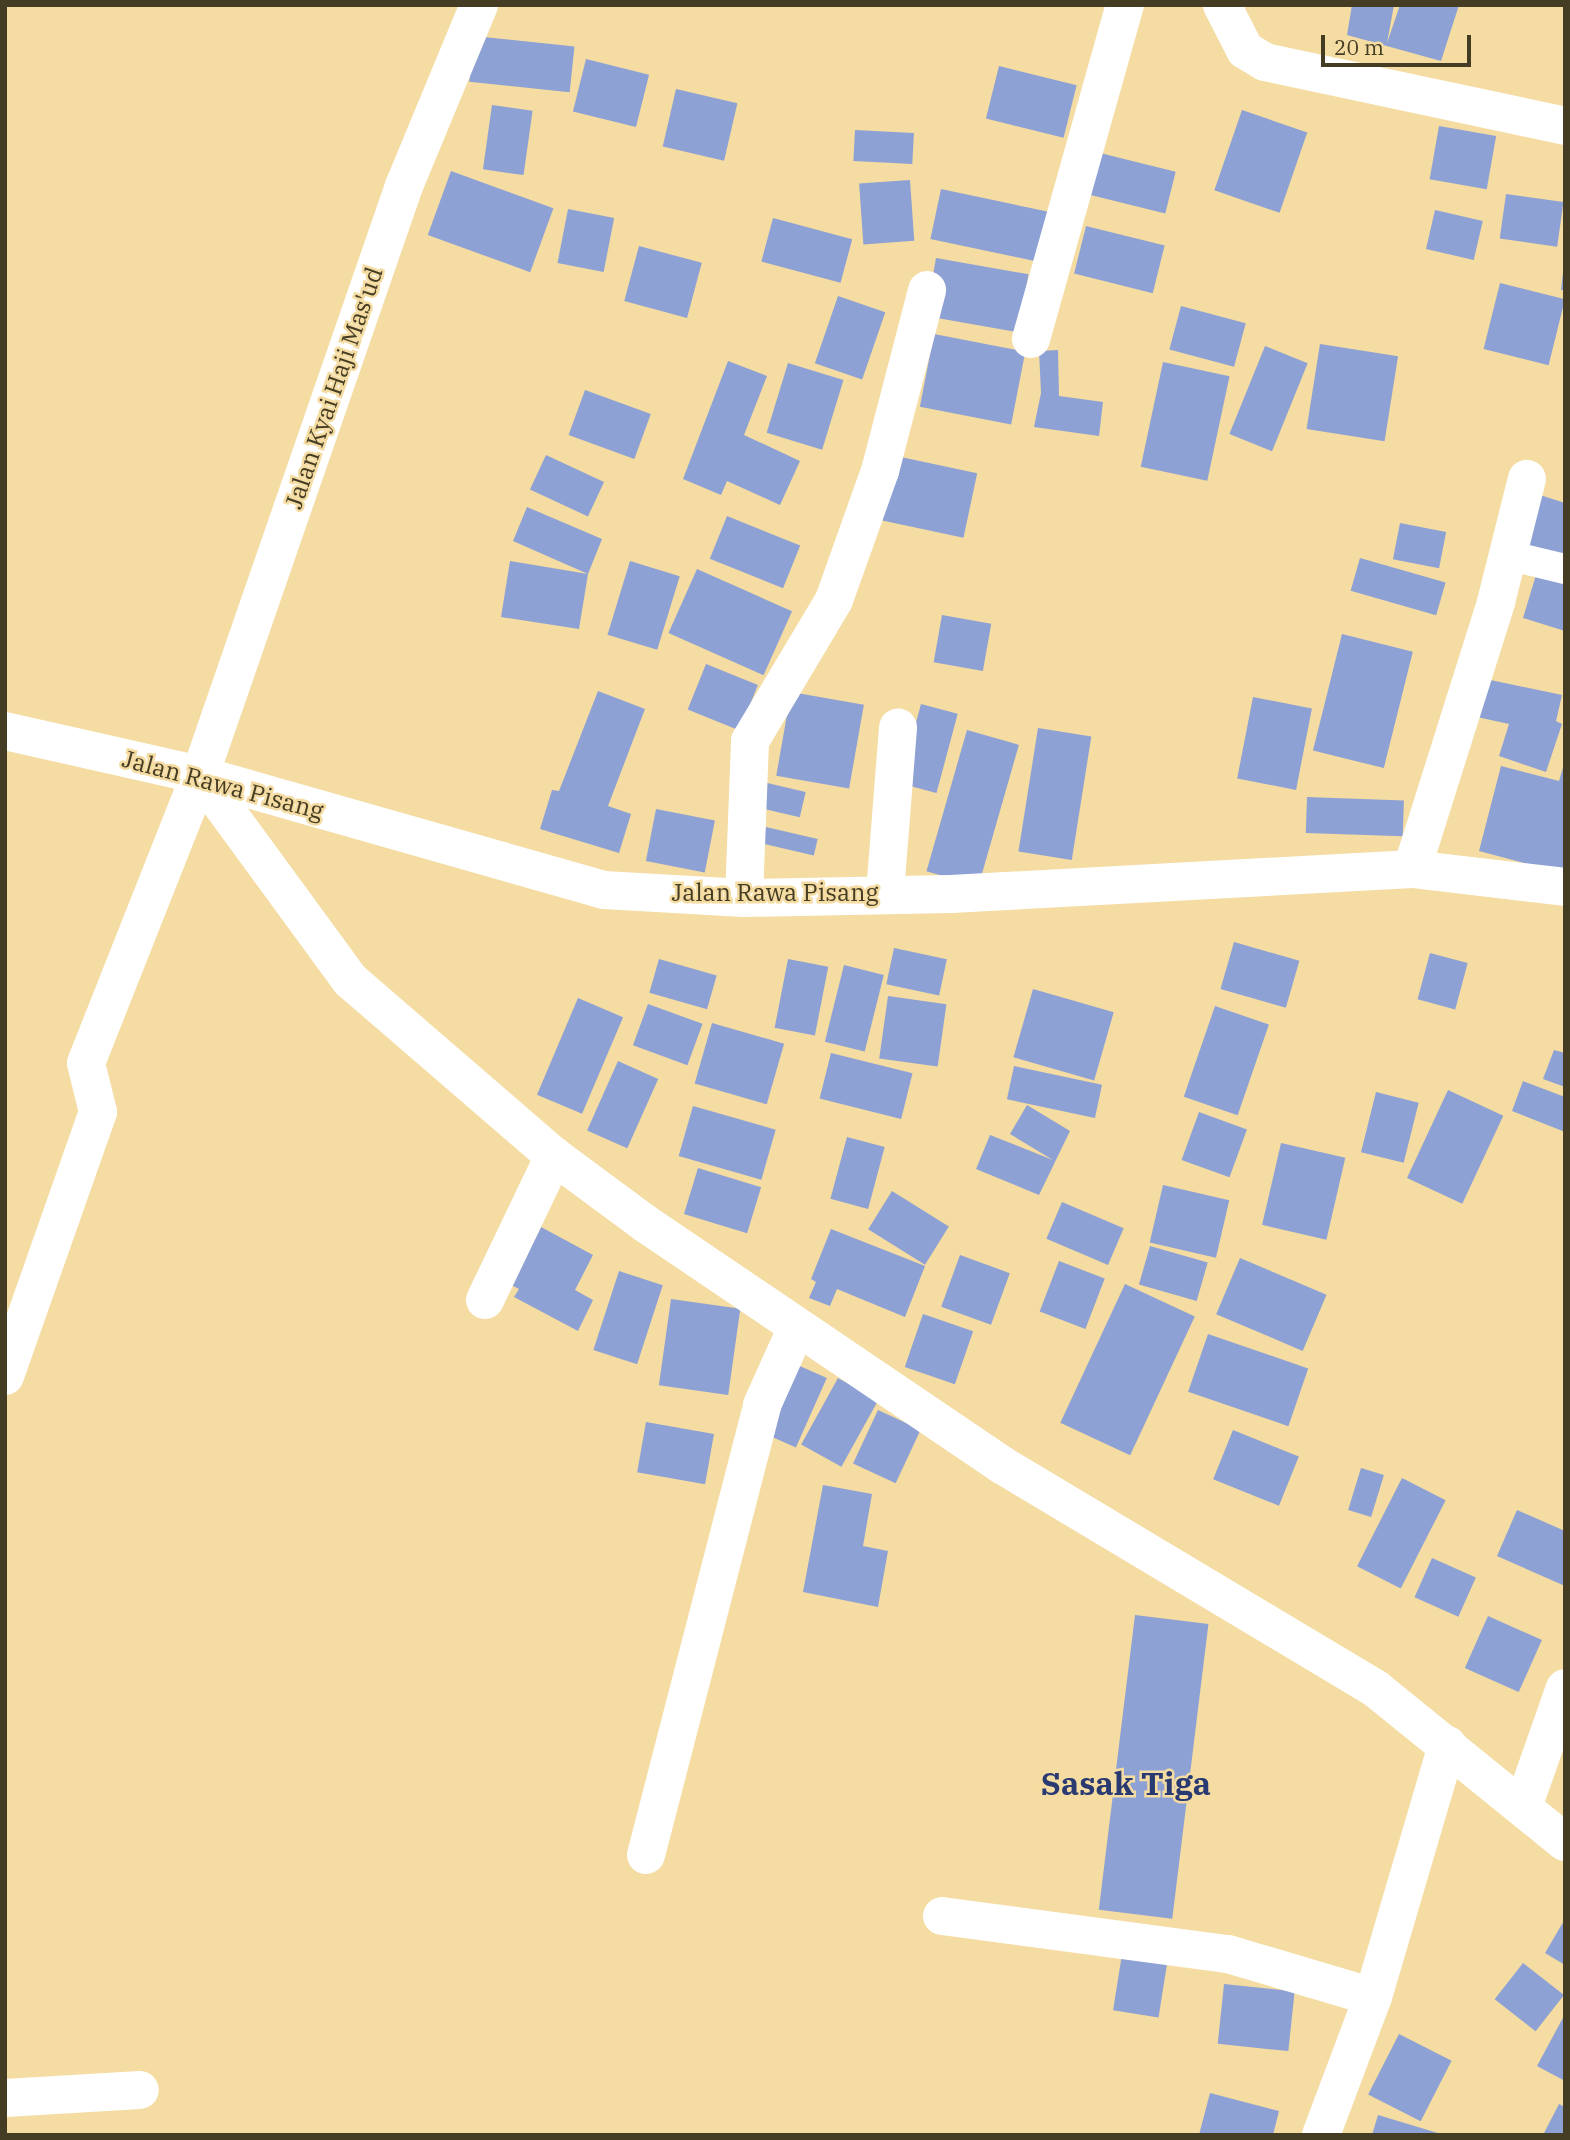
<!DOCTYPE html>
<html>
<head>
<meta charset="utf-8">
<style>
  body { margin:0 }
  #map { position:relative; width:1570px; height:2140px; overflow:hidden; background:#f4dca2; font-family:"IBM Plex Serif",serif }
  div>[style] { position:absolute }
  .building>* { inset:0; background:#8ea1d4; transform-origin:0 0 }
  .service>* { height:30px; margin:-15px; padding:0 15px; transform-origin:15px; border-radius:15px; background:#fff }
  .minor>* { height:38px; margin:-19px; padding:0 19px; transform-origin:19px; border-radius:19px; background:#fff }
  .tertiary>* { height:38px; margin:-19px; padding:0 19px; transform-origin:19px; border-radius:19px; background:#fff }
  span { translate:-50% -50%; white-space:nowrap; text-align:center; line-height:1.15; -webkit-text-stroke:5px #f4dca2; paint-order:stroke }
  .street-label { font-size:24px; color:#453c24 }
  .district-label { font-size:32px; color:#293972; font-weight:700 }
  .frame { position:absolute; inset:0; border:7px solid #453c24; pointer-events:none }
  .scale { position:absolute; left:1321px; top:35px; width:150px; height:32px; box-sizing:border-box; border:4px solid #453c24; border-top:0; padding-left:9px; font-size:21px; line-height:24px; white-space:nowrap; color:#453c24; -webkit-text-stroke:5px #f4dca2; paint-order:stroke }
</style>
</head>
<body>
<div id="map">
  <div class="building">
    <div style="clip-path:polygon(1352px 5px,1394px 5px,1387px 43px,1400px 5px,1459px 5px,1441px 61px,1347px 35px)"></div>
    <div style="left:474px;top:36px;width:101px;height:46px;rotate:6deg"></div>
    <div style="left:586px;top:59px;width:65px;height:54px;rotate:14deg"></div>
    <div style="left:999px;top:66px;width:80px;height:54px;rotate:14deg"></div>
    <div style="left:676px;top:89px;width:63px;height:59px;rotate:13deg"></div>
    <div style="left:492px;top:105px;width:41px;height:65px;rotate:8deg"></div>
    <div style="left:1242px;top:110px;width:69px;height:85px;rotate:19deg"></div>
    <div style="left:1439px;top:126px;width:58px;height:54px;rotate:10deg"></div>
    <div style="left:855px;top:130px;width:59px;height:31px;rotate:3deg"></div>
    <div style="left:1100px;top:153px;width:78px;height:43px;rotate:14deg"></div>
    <div style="left:451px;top:171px;width:109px;height:68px;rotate:20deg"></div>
    <div style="left:910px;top:180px;width:61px;height:51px;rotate:86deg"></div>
    <div style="left:941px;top:189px;width:110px;height:51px;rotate:12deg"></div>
    <div style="left:1506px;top:194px;width:58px;height:45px;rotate:8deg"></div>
    <div style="left:568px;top:209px;width:47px;height:55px;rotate:11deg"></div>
    <div style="left:1435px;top:210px;width:49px;height:40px;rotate:13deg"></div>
    <div style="left:773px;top:218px;width:82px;height:45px;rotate:15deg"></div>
    <div style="left:1086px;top:226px;width:81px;height:49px;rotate:14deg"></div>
    <div style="left:639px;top:246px;width:65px;height:57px;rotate:15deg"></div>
    <div style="left:936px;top:258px;width:94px;height:59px;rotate:10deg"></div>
    <div style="clip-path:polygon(1563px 272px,1565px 273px,1565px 290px,1561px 290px)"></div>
    <div style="left:1500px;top:283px;width:67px;height:68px;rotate:14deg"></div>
    <div style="left:838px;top:296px;width:50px;height:71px;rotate:19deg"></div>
    <div style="left:1181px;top:306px;width:67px;height:45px;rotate:15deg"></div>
    <div style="left:934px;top:334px;width:93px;height:74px;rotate:11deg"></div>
    <div style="left:1320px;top:344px;width:79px;height:86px;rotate:9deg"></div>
    <div style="left:1265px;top:346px;width:46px;height:95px;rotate:22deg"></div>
    <div style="clip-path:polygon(1058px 350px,1059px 396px,1103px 402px,1099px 436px,1034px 427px,1041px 393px,1039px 351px)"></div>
    <div style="clip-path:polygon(728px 361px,767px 376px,744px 435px,800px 461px,780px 505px,727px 481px,721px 495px,683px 479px)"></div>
    <div style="left:1163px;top:362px;width:68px;height:107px;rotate:12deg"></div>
    <div style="left:788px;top:363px;width:58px;height:73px;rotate:17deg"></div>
    <div style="left:585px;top:390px;width:70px;height:48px;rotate:20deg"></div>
    <div style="left:546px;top:455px;width:64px;height:38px;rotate:25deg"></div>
    <div style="left:896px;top:456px;width:83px;height:66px;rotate:12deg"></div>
    <div style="clip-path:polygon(1540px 495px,1565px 503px,1565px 558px,1524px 545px)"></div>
    <div style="clip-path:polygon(527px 507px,602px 539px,588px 574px,579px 629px,501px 617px,510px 561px,588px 574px,513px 541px)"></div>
    <div style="left:727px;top:516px;width:79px;height:46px;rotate:22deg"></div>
    <div style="left:1400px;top:523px;width:47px;height:37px;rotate:11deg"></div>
    <div style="left:1360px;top:558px;width:89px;height:34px;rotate:16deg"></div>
    <div style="left:630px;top:561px;width:52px;height:77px;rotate:17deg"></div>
    <div style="clip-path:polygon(1539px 565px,1565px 574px,1565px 631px,1523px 618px)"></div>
    <div style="left:697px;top:569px;width:104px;height:70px;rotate:24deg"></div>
    <div style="left:942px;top:615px;width:50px;height:48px;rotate:10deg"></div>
    <div style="left:1342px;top:634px;width:73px;height:120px;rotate:14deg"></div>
    <div style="left:706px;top:664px;width:56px;height:49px;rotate:22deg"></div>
    <div style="clip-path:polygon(1476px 677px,1562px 695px,1556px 721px,1562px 724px,1546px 772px,1499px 756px,1509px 724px,1468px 715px)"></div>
    <div style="clip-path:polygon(598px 691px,645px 709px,608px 806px,631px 814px,619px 853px,540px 829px,552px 790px,559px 791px)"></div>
    <div style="left:791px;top:692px;width:74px;height:85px;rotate:10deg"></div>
    <div style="left:1253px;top:697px;width:60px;height:83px;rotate:11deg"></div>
    <div style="left:921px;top:704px;width:38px;height:82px;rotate:15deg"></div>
    <div style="left:1038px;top:728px;width:54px;height:125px;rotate:9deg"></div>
    <div style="left:967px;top:730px;width:54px;height:147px;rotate:16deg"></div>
    <div style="clip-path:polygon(1565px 761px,1565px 874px,1479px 851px,1501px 766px,1559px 781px)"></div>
    <div style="left:754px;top:780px;width:53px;height:26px;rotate:13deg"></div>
    <div style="left:1307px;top:797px;width:97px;height:36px;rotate:2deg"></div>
    <div style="left:656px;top:809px;width:60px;height:53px;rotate:11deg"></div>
    <div style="left:766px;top:827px;width:53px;height:17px;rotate:13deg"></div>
    <div style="left:1234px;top:942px;width:68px;height:49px;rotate:16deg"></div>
    <div style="left:894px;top:948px;width:54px;height:37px;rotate:12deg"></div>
    <div style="left:1430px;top:953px;width:39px;height:48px;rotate:15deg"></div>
    <div style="left:659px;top:959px;width:60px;height:35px;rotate:16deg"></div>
    <div style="left:788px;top:959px;width:41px;height:70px;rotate:11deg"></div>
    <div style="left:844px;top:965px;width:41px;height:79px;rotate:14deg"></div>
    <div style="left:1033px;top:989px;width:84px;height:71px;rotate:16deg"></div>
    <div style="left:888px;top:996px;width:59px;height:63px;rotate:8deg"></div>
    <div style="left:578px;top:998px;width:49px;height:105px;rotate:23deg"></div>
    <div style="left:648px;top:1004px;width:58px;height:44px;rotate:20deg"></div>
    <div style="left:1215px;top:1006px;width:57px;height:96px;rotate:19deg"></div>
    <div style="left:712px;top:1023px;width:75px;height:63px;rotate:16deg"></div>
    <div style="clip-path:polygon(1554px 1050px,1565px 1053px,1565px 1087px,1543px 1079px)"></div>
    <div style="left:831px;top:1053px;width:84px;height:47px;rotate:14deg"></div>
    <div style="left:618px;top:1061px;width:44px;height:76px;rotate:24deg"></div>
    <div style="left:1014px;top:1066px;width:90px;height:34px;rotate:12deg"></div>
    <div style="clip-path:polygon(1523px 1081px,1565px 1097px,1565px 1132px,1512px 1111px)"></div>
    <div style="left:1448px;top:1090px;width:61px;height:97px;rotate:25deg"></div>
    <div style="left:1376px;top:1092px;width:44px;height:62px;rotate:14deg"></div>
    <div style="clip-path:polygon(1027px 1105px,1070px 1131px,1039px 1195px,976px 1169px,990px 1135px,1053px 1160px,1010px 1134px)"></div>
    <div style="left:693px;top:1106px;width:86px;height:52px;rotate:16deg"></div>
    <div style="left:1199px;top:1112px;width:51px;height:51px;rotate:20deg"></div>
    <div style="left:847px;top:1137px;width:39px;height:64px;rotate:15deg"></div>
    <div style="left:1281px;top:1143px;width:66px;height:84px;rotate:13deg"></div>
    <div style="left:698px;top:1168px;width:66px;height:48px;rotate:17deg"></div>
    <div style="left:1163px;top:1185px;width:68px;height:59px;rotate:13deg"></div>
    <div style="left:892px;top:1191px;width:67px;height:45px;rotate:32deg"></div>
    <div style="left:1062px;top:1202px;width:67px;height:40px;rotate:23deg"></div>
    <div style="clip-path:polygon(541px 1227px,593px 1255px,575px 1290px,593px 1300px,578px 1331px,514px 1297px,519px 1289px,511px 1285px)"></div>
    <div style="clip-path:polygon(831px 1229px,925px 1266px,905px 1317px,837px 1289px,830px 1306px,809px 1298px,816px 1282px,811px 1279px)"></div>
    <div style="left:1150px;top:1246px;width:60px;height:40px;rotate:16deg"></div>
    <div style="left:960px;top:1255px;width:53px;height:55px;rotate:20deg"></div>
    <div style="left:1240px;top:1258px;width:94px;height:61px;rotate:23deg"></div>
    <div style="left:1059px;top:1261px;width:49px;height:54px;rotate:21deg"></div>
    <div style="left:619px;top:1271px;width:46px;height:83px;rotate:18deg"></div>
    <div style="left:1125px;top:1284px;width:77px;height:153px;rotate:25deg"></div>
    <div style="left:671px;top:1299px;width:70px;height:87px;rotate:8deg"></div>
    <div style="left:923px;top:1314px;width:53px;height:56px;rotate:19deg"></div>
    <div style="left:1208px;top:1334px;width:106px;height:61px;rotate:19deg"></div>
    <div style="left:793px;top:1363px;width:37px;height:76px;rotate:24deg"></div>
    <div style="left:838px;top:1378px;width:46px;height:76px;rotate:29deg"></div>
    <div style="left:878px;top:1410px;width:47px;height:59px;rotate:25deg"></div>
    <div style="left:646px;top:1422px;width:69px;height:51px;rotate:10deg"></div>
    <div style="left:1233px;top:1430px;width:71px;height:53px;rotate:22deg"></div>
    <div style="left:1361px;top:1468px;width:24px;height:44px;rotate:17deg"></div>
    <div style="left:1402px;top:1478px;width:49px;height:99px;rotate:27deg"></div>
    <div style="clip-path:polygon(823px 1485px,872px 1494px,863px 1546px,888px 1551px,878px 1607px,803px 1592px)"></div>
    <div style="clip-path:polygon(1517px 1510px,1565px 1531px,1565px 1586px,1497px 1556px)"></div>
    <div style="left:1432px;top:1558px;width:48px;height:43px;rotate:24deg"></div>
    <div style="left:1135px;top:1615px;width:74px;height:297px;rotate:7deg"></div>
    <div style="left:1488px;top:1616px;width:59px;height:57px;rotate:24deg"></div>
    <div style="clip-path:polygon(1565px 1919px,1565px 1965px,1545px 1953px)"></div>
    <div style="left:1122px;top:1954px;width:46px;height:57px;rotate:9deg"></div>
    <div style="left:1523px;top:1963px;width:52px;height:46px;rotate:38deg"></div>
    <div style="left:1224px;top:1984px;width:71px;height:60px;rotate:6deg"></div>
    <div style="clip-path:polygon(1565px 2014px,1565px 2081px,1537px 2066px)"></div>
    <div style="left:1399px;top:2034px;width:59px;height:68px;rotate:27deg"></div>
    <div style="clip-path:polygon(1210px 2093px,1279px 2111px,1273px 2135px,1199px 2135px)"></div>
    <div style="clip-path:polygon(1559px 2104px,1565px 2107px,1565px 2135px,1543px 2135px)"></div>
    <div style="clip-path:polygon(1378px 2115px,1441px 2134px,1441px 2135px,1372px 2135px)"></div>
  </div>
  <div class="service">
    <div style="left:1507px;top:555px;width:60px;rotate:13.6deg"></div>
  </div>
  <div class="minor">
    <div style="left:479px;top:5px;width:196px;rotate:112.5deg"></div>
    <div style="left:404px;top:186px;width:623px;rotate:109.1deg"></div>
    <div style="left:200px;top:775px;width:254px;rotate:53.8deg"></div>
    <div style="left:350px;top:980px;width:269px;rotate:40.8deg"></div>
    <div style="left:554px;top:1156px;width:114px;rotate:36.5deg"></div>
    <div style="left:646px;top:1224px;width:430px;rotate:34.1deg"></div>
    <div style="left:1002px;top:1465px;width:436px;rotate:30.9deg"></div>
    <div style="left:1376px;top:1689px;width:243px;rotate:39deg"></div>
    <div style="left:1222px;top:5px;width:51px;rotate:62.9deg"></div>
    <div style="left:1245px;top:50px;width:23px;rotate:31deg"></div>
    <div style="left:1265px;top:62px;width:307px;rotate:12deg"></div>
    <div style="left:1031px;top:339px;width:347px;rotate:-74.3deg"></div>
    <div style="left:1412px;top:869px;width:280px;rotate:-72.5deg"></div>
    <div style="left:1496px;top:602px;width:127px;rotate:-75.9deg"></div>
    <div style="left:885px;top:893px;width:166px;rotate:-85.5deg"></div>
    <div style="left:744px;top:898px;width:157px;rotate:-87.8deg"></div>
    <div style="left:750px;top:741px;width:164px;rotate:-59.2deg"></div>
    <div style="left:834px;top:600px;width:137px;rotate:-70.4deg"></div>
    <div style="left:880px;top:471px;width:187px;rotate:-75.4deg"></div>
    <div style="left:485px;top:1300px;width:160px;rotate:-64.4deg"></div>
    <div style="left:1523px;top:1807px;width:126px;rotate:-70.6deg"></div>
    <div style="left:646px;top:1855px;width:465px;rotate:-75.5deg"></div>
    <div style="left:762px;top:1405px;width:85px;rotate:-65.8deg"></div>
    <div style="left:942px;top:1916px;width:289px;rotate:7.6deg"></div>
    <div style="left:1228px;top:1954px;width:151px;rotate:16.5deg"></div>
    <div style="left:5px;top:2098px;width:135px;rotate:-3.4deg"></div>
    <div style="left:1321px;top:2135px;width:147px;rotate:-69.4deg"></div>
    <div style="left:1373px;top:1997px;width:263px;rotate:-73.6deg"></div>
  </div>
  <div class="tertiary">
    <div style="left:5px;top:731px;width:200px;rotate:12.7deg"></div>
    <div style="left:200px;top:775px;width:420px;rotate:15.9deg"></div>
    <div style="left:604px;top:890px;width:140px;rotate:3.3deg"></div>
    <div style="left:744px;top:898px;width:207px;rotate:-1.1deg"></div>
    <div style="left:951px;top:894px;width:462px;rotate:-3.1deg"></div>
    <div style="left:1412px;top:869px;width:154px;rotate:6.7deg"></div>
    <div style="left:5px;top:1376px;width:280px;rotate:-70.6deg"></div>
    <div style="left:98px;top:1112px;width:50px;rotate:-103.8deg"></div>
    <div style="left:86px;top:1063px;width:310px;rotate:-68.4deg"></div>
  </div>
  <div class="street-label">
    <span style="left:334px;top:388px;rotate:-71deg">Jalan Kyai Haji Mas'ud</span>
    <span style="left:223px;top:785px;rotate:15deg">Jalan Rawa Pisang</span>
    <span style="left:775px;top:893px">Jalan Rawa Pisang</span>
  </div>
  <div class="district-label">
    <span style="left:1126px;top:1783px">Sasak Tiga</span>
  </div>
  <div class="frame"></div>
  <div class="scale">20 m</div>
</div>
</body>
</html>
